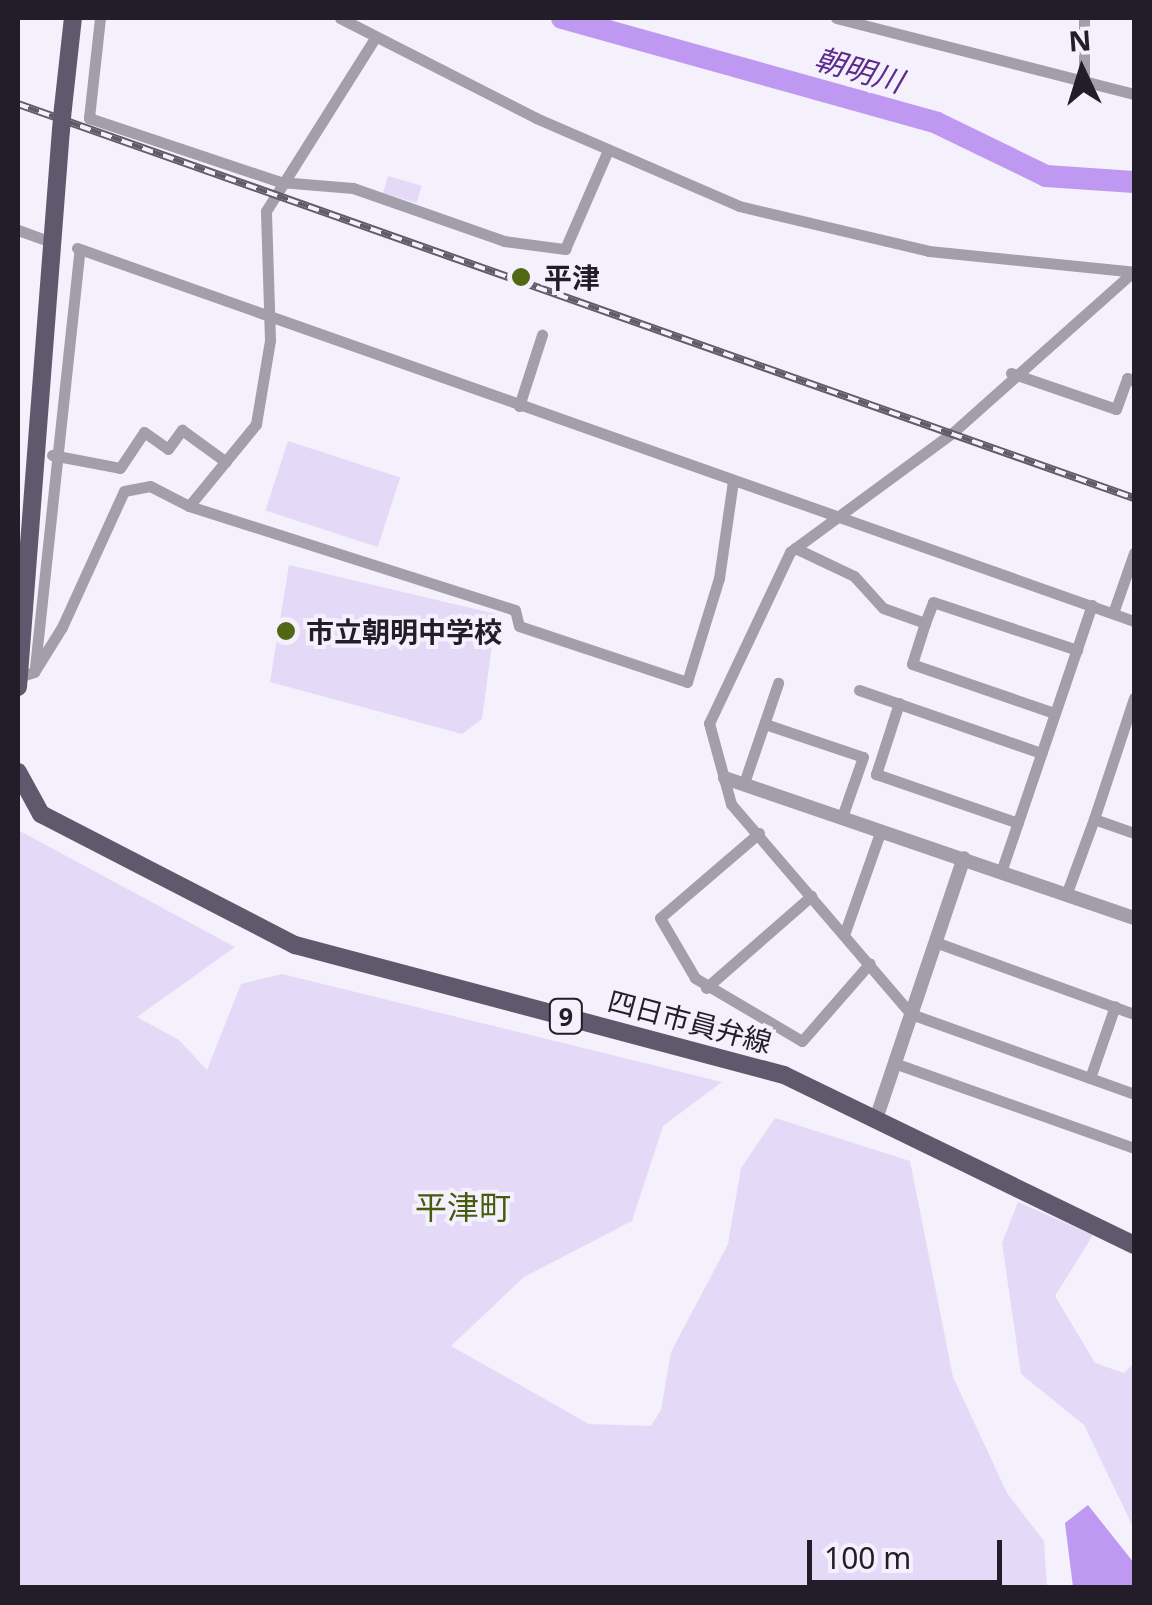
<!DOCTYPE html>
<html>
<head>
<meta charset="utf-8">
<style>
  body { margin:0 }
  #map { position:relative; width:1152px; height:1605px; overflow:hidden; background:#f5f1fc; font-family:"Noto Sans","Noto Sans JP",sans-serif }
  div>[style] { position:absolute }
  .green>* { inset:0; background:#e5d9f8; transform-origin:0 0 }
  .water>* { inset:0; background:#bf99f1 }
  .river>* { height:22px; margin:-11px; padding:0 11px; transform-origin:11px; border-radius:11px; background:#bf99f1 }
  .minor>* { height:11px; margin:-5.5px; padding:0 5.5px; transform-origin:5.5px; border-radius:5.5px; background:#a29eaa }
  .tertiary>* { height:14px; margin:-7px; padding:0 7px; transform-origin:7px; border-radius:7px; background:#a29eaa }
  .primary>* { height:18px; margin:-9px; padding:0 9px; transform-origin:9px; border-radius:9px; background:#60586d }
  .rail>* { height:8px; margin-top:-4px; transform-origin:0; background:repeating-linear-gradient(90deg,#f5f1fc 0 11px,#615c67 0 22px); box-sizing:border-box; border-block:2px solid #615c67 }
  .primary-bridge>* { height:18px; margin:-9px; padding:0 9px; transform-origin:9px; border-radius:9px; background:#60586d }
  .dots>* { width:28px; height:28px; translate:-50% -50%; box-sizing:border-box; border:5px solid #f5f1fc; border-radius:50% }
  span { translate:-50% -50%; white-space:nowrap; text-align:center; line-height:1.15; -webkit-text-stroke:8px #f5f1fc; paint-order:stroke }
  .shield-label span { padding:2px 8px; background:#f5f1fc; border:2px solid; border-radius:8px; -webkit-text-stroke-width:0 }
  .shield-label { font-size:25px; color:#221d28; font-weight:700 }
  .poi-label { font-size:28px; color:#221d28; font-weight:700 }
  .left { translate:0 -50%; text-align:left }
  .street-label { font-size:28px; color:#221d28 }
  .water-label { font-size:30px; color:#5d2a8e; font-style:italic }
  .quarter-label { font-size:32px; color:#485a0e }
  .frame { position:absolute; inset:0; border:20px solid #221d28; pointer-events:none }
  .north { position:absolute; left:1032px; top:20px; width:100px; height:100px; -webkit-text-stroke:8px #f5f1fc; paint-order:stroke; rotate:356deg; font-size:28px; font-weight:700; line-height:40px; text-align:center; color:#221d28 }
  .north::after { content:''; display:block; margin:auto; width:35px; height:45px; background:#221d28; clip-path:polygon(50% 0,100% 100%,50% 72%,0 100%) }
  .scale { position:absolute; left:807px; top:1540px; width:195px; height:45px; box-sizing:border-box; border:5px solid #221d28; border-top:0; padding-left:12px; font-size:30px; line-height:35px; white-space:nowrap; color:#221d28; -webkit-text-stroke:8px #f5f1fc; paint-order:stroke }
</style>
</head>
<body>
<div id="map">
  <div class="green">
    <div style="left:388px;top:176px;width:35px;height:18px;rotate:16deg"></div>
    <div style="left:288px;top:441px;width:118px;height:73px;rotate:18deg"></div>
    <div style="clip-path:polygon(289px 565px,496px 614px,482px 719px,462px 734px,270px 682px)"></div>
    <div style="clip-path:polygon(18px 830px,235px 947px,137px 1017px,179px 1040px,207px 1070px,241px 984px,282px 974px,722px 1082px,663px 1126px,632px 1221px,524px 1277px,451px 1346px,589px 1424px,651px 1426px,661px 1410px,671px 1352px,728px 1244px,741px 1168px,775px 1118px,910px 1161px,953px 1377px,1007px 1493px,1044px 1541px,1047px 1587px,18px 1587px)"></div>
    <div style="clip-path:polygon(1018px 1202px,1093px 1235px,1055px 1296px,1095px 1363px,1124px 1373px,1134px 1363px,1134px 1529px,1084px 1425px,1021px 1374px,1002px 1243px)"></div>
  </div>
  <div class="water">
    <div style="clip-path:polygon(1088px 1505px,1134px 1563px,1134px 1587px,1073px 1587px,1065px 1523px)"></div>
  </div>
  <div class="river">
    <div style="left:562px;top:18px;width:389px;rotate:15.6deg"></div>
    <div style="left:937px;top:123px;width:121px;rotate:25.9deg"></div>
    <div style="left:1046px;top:176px;width:88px;rotate:3.9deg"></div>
  </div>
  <div class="minor">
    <div style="left:100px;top:18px;width:101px;rotate:96.3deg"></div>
    <div style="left:89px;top:118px;width:201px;rotate:18.5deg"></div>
    <div style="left:280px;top:182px;width:73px;rotate:4.7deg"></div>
    <div style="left:353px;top:188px;width:160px;rotate:19.3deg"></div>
    <div style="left:504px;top:241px;width:62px;rotate:7.5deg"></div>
    <div style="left:565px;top:249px;width:108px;rotate:-66.5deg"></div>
    <div style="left:340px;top:18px;width:220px;rotate:27deg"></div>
    <div style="left:536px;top:118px;width:221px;rotate:23.4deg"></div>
    <div style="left:739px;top:206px;width:195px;rotate:13.3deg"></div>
    <div style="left:929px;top:251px;width:206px;rotate:5.8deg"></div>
    <div style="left:836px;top:18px;width:308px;rotate:14.3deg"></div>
    <div style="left:1084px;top:18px;width:64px;rotate:90deg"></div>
    <div style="left:18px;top:230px;width:29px;rotate:20deg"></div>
    <div style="left:77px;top:248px;width:1121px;rotate:19.44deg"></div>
    <div style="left:1133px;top:272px;width:242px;rotate:138.3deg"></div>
    <div style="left:952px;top:433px;width:201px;rotate:143.7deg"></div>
    <div style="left:790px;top:552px;width:189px;rotate:115.3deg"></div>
    <div style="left:709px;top:723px;width:84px;rotate:74.8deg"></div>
    <div style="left:731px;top:804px;width:277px;rotate:49.4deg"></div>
    <div style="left:911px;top:1014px;width:237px;rotate:19.7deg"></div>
    <div style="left:1011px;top:373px;width:111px;rotate:18.9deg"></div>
    <div style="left:1116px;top:409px;width:33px;rotate:-70deg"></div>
    <div style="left:1127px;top:378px;width:8px;rotate:23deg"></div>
    <div style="left:519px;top:406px;width:75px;rotate:-72.1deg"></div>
    <div style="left:52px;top:455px;width:69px;rotate:10.8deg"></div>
    <div style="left:120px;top:468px;width:43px;rotate:-56.3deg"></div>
    <div style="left:144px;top:432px;width:29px;rotate:35deg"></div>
    <div style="left:168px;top:449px;width:24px;rotate:-54deg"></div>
    <div style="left:182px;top:430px;width:54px;rotate:36deg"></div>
    <div style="left:189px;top:506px;width:342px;rotate:17.7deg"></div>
    <div style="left:515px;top:610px;width:16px;rotate:76deg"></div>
    <div style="left:519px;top:626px;width:177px;rotate:18.4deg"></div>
    <div style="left:687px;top:682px;width:109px;rotate:-72.9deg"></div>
    <div style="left:719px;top:578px;width:98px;rotate:-81.8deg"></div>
    <div style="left:795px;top:548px;width:65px;rotate:25.4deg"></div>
    <div style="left:854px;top:576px;width:43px;rotate:47.8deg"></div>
    <div style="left:883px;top:608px;width:45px;rotate:19.7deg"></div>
    <div style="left:1113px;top:613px;width:64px;rotate:-70.7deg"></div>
    <div style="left:35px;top:667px;width:420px;rotate:-83.9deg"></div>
    <div style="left:18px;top:677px;width:17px;rotate:-17deg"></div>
    <div style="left:34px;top:672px;width:53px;rotate:-58.1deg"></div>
    <div style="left:62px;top:627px;width:149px;rotate:-65.5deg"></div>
    <div style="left:124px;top:491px;width:26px;rotate:-11deg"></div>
    <div style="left:150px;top:486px;width:44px;rotate:27.1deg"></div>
    <div style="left:189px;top:506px;width:106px;rotate:-50.7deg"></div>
    <div style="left:256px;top:424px;width:85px;rotate:-80.5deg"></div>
    <div style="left:270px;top:340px;width:129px;rotate:-91.8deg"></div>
    <div style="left:266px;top:211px;width:204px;rotate:-57.8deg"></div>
    <div style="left:859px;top:690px;width:193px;rotate:19.1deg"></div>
    <div style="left:1134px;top:698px;width:127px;rotate:108.3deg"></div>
    <div style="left:1094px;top:819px;width:42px;rotate:19.3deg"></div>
    <div style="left:899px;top:703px;width:75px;rotate:107.9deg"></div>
    <div style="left:876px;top:774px;width:150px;rotate:19deg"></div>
    <div style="left:1054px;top:713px;width:150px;rotate:-161deg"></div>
    <div style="left:912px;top:664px;width:43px;rotate:-72.4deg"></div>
    <div style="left:925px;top:623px;width:22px;rotate:-69deg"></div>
    <div style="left:933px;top:602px;width:152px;rotate:18.4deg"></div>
    <div style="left:765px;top:724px;width:103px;rotate:18.6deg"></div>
    <div style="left:863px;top:757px;width:64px;rotate:109.3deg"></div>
    <div style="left:744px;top:783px;width:106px;rotate:-71.2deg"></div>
    <div style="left:759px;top:833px;width:130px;rotate:139.4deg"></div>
    <div style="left:660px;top:918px;width:69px;rotate:59.7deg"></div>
    <div style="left:695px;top:978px;width:124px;rotate:30.5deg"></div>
    <div style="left:802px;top:1041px;width:103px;rotate:-48.9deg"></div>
    <div style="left:1001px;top:872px;width:282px;rotate:-71.2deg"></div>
    <div style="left:1066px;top:895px;width:81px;rotate:-69.8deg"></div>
    <div style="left:844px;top:935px;width:111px;rotate:-70.6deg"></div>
    <div style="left:935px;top:942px;width:212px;rotate:19.9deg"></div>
    <div style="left:706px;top:988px;width:140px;rotate:-41.2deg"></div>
    <div style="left:894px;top:1063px;width:255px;rotate:19.5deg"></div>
    <div style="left:1090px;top:1078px;width:76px;rotate:-70.9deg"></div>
  </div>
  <div class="tertiary">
    <div style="left:725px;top:778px;width:432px;rotate:18.9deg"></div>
    <div style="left:877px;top:1116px;width:272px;rotate:-71.4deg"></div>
  </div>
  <div class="primary">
    <div style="left:63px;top:108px;width:91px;rotate:-83.7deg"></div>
    <div style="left:18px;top:687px;width:559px;rotate:-85.59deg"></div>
    <div style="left:18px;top:772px;width:48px;rotate:61.3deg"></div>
    <div style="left:41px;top:814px;width:286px;rotate:27.3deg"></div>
    <div style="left:295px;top:945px;width:506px;rotate:14.89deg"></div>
    <div style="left:784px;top:1075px;width:389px;rotate:25.9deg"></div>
  </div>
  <div class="rail">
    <div style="left:18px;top:104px;width:1184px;rotate:19.45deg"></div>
  </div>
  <div class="primary-bridge">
    <div style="left:61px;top:130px;width:22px;rotate:-85deg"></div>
  </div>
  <div class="dots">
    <div style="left:521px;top:277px;background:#526714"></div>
    <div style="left:286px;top:631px;background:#526714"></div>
  </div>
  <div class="shield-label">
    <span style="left:566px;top:1016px">9</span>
  </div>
  <div class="poi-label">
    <span class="left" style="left:544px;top:277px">平津</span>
    <span class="left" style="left:306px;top:631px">市立朝明中学校</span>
  </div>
  <div class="street-label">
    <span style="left:690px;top:1021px;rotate:15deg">四日市員弁線</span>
  </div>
  <div class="water-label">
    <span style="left:859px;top:70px;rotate:16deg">朝明川</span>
  </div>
  <div class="quarter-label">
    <span style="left:463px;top:1207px">平津町</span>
  </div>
  <div class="frame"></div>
  <div class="north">N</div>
  <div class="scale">100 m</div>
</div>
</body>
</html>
